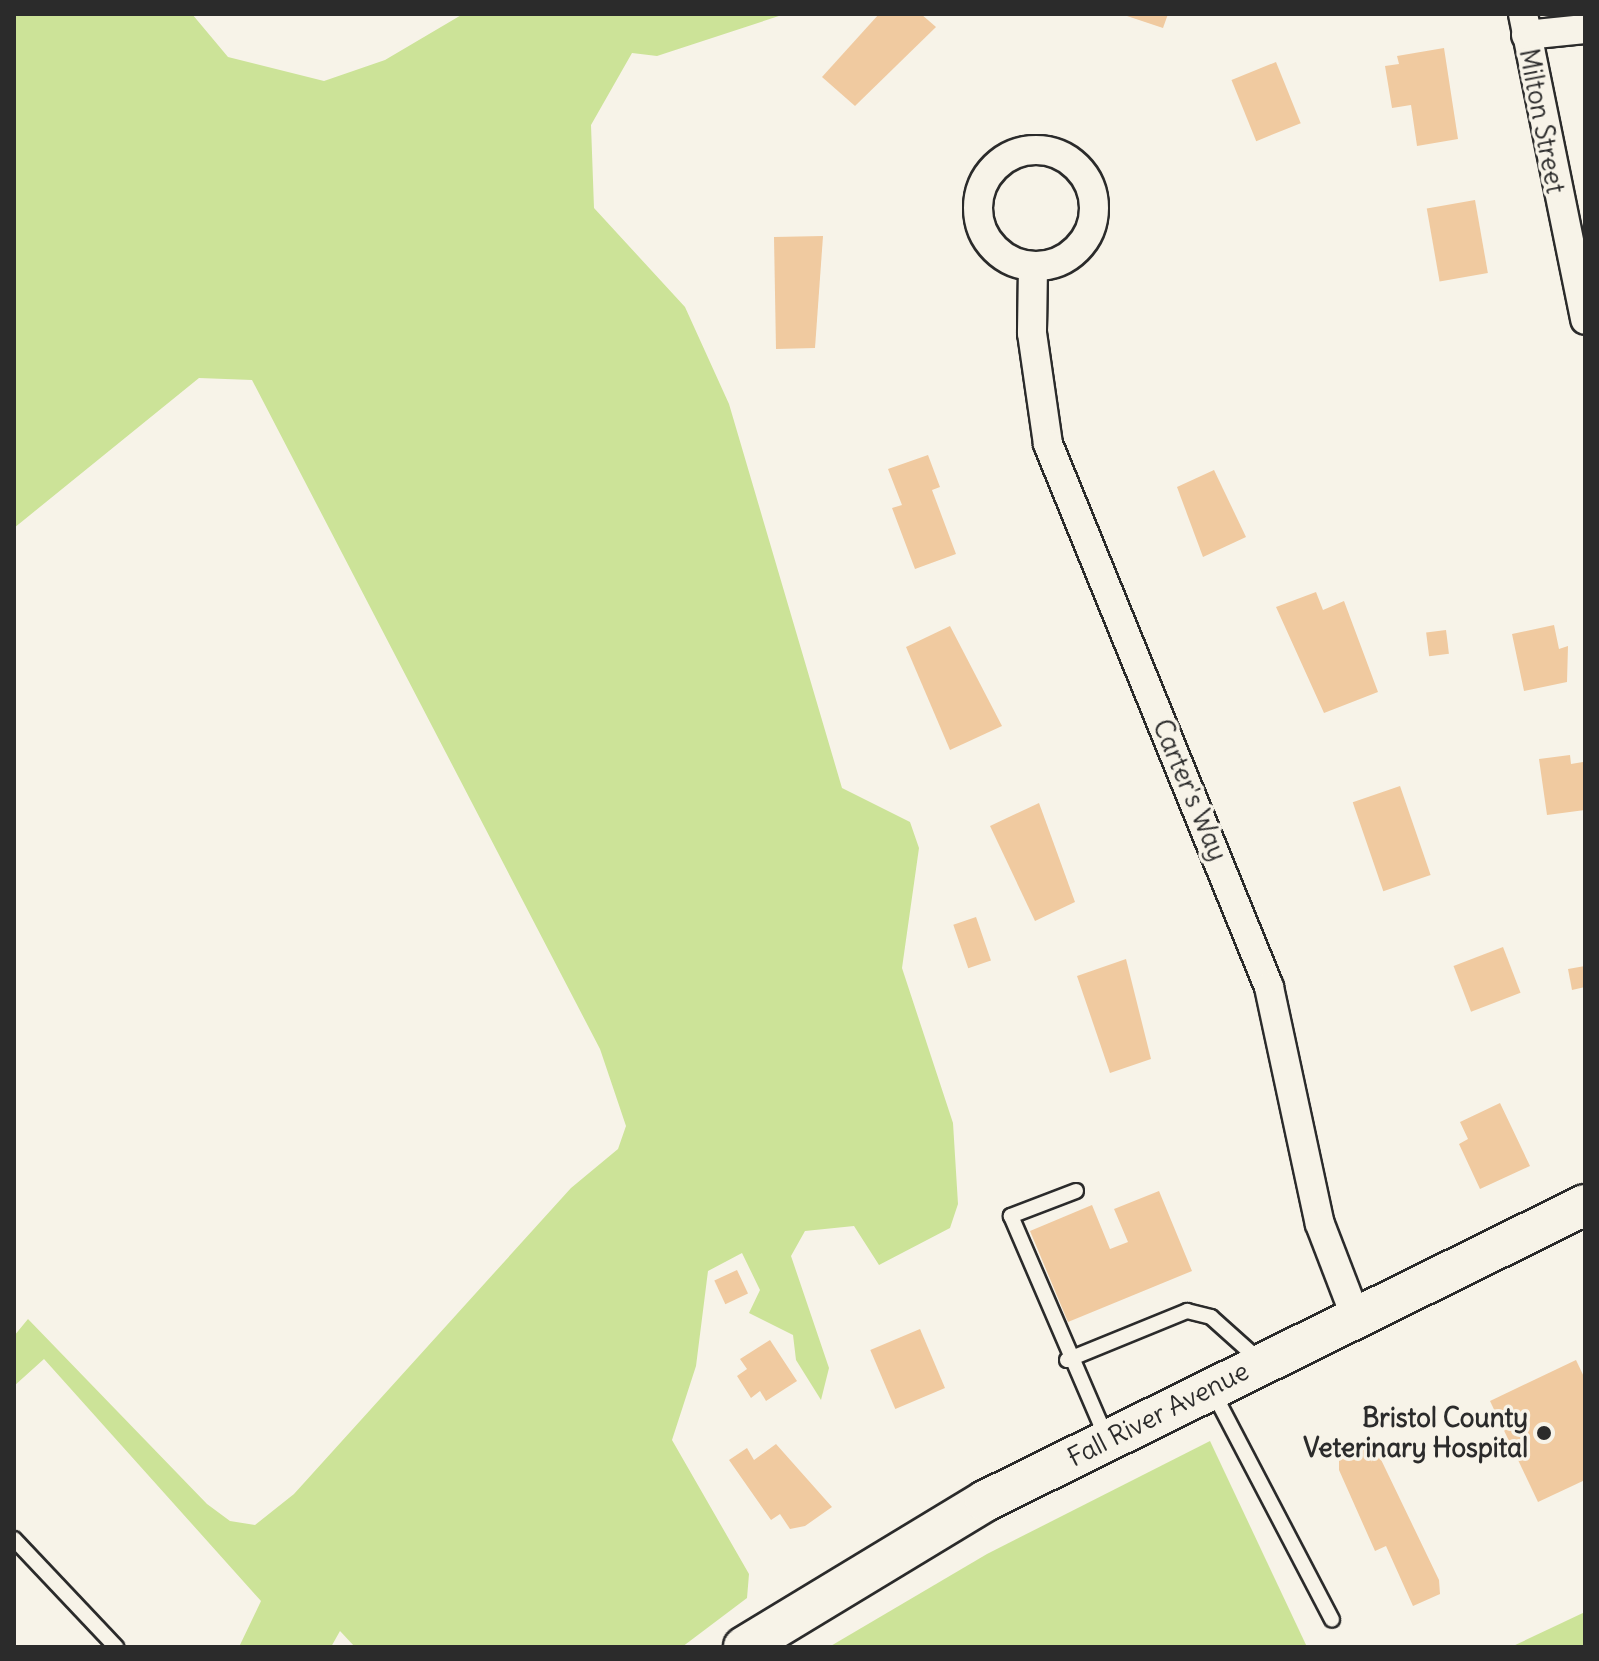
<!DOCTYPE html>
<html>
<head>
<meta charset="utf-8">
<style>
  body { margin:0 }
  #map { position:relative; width:1599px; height:1661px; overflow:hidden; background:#f7f3e8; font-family:Delius,sans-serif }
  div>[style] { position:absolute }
  .green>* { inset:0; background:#cce398 }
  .building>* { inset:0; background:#f0caa0; transform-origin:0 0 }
  .roads { filter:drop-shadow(2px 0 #2b2b2b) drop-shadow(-2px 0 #2b2b2b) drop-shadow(0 2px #2b2b2b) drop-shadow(0 -2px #2b2b2b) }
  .lane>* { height:14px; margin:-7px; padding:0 7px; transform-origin:7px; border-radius:7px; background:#f7f3e8 }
  .street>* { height:28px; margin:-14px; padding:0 14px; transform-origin:14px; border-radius:14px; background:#f7f3e8 }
  .street>.ring { margin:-14px; padding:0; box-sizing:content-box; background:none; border:28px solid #f7f3e8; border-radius:50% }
  .secondary>* { height:40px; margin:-20px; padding:0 20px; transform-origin:20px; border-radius:20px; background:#f7f3e8 }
  .dots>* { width:22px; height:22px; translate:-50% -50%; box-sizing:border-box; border:4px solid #f7f3e8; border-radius:50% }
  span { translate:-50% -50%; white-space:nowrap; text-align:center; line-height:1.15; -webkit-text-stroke:7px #f7f3e8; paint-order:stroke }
  .street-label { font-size:26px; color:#2b2b2b }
  .poi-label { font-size:26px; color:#2b2b2b; font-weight:700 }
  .right { translate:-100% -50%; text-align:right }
  .frame { position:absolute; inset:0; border:16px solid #2b2b2b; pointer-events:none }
</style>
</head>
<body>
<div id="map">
  <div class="green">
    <div style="clip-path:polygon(14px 14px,192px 14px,228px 57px,324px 81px,385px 60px,463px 14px,785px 14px,657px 56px,632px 53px,591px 125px,594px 208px,685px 307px,729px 404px,842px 788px,910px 822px,919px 848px,902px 968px,953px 1123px,958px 1204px,950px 1228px,879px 1265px,854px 1226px,805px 1231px,791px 1256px,829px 1368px,821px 1400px,796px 1360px,793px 1335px,749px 1313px,760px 1290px,742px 1253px,708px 1271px,696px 1366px,672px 1440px,749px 1574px,747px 1598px,682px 1647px,355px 1647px,340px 1631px,331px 1647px,239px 1647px,261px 1601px,44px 1359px,14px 1386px,14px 1336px,28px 1319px,207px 1504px,230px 1521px,255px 1525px,294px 1494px,571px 1188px,618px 1149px,626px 1126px,600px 1049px,252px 380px,199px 378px,14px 528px)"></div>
    <div style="clip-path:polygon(1210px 1441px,1307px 1647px,829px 1647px,987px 1554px)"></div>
    <div style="clip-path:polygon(1585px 1612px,1585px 1647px,1511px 1647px)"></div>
  </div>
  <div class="building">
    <div style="clip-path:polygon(879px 14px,921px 14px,936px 27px,855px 106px,822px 77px)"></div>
    <div style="clip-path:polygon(1121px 14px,1168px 14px,1163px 28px)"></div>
    <div style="clip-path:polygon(1444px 48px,1458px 139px,1417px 146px,1411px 105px,1392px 108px,1385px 66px,1399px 64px,1397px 56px)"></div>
    <div style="left:1276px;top:62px;width:66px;height:48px;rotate:68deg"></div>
    <div style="left:1475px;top:200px;width:74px;height:49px;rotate:80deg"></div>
    <div style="clip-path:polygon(823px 236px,815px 348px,776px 349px,774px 237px)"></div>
    <div style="clip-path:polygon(928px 455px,940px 487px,932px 490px,956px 554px,915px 569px,892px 508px,902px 505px,888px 469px)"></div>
    <div style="clip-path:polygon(1214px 470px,1246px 537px,1203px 557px,1177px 487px)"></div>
    <div style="clip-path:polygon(1316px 592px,1323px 610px,1344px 601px,1378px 692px,1324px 713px,1276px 607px)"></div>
    <div style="clip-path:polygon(1554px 625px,1559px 649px,1568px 646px,1567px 682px,1524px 691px,1512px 634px)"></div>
    <div style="clip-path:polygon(950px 626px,1002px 726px,950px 750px,906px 647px)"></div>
    <div style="left:1446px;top:630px;width:24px;height:20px;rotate:83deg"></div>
    <div style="clip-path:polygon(1570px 755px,1571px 764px,1583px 762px,1585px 810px,1547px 815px,1539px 759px)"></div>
    <div style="left:1400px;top:786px;width:94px;height:50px;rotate:71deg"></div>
    <div style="clip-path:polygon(1039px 803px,1075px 902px,1035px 921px,990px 826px)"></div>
    <div style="left:976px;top:917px;width:46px;height:24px;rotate:71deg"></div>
    <div style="left:1503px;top:947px;width:49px;height:53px;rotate:69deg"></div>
    <div style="clip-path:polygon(1126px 959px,1151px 1059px,1110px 1073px,1077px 976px)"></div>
    <div style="clip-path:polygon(1585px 966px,1585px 987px,1572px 990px,1568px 969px)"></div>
    <div style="clip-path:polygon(1500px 1103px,1530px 1166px,1480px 1189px,1459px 1144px,1468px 1139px,1460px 1122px)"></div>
    <div style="clip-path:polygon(1159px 1191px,1192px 1271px,1068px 1322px,1030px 1231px,1092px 1205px,1110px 1249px,1128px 1242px,1114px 1209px)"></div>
    <div style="left:737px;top:1270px;width:26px;height:25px;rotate:65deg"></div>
    <div style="left:920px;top:1329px;width:64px;height:54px;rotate:67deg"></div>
    <div style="clip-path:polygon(770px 1340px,797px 1381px,766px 1401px,760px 1391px,751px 1398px,737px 1376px,747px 1369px,740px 1359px)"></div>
    <div style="clip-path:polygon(1576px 1360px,1585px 1379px,1585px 1480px,1538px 1502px,1490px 1401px)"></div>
    <div style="clip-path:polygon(1373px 1443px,1439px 1580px,1440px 1594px,1413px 1606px,1386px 1546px,1375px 1551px,1339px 1470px,1339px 1458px)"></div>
    <div style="clip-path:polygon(776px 1444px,832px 1507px,805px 1526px,790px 1529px,780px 1514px,771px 1520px,729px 1460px,747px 1448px,754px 1460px)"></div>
  </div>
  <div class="roads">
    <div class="lane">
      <div style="left:1076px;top:1191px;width:70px;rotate:159deg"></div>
      <div style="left:1011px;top:1216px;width:243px;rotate:66.7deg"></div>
      <div style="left:1067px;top:1360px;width:130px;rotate:-22.2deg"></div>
      <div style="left:1187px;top:1311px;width:25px;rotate:14deg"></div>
      <div style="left:1211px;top:1317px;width:66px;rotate:41.9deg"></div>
      <div style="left:1212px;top:1390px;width:259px;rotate:62.4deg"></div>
      <div style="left:14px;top:1539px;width:149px;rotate:46.6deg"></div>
    </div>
    <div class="street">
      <div style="left:1523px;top:14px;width:312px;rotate:78.5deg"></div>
      <div style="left:1526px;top:35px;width:59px;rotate:-5.8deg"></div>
      <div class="ring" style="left:978px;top:150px;width:88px;height:88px"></div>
      <div style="left:1033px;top:267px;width:66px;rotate:90.9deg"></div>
      <div style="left:1032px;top:333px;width:112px;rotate:81.8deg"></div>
      <div style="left:1048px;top:444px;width:586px;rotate:67.85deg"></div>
      <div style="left:1269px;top:987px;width:242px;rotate:77.9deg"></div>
      <div style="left:1320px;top:1224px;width:97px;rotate:69deg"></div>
    </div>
    <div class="secondary">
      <div style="left:744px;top:1647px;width:282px;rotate:-31.2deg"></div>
      <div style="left:985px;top:1501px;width:669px;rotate:-26.26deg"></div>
    </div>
  </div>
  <div class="dots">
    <div style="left:1544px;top:1433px;background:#2b2b2b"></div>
  </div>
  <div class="street-label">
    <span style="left:1542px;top:121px;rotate:79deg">Milton Street</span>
    <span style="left:1190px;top:790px;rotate:67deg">Carter's Way</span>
    <span style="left:1158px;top:1414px;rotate:-27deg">Fall River Avenue</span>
  </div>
  <div class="poi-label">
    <span class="right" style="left:1528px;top:1433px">Bristol County<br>Veterinary Hospital</span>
  </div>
  <div class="frame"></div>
</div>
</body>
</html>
